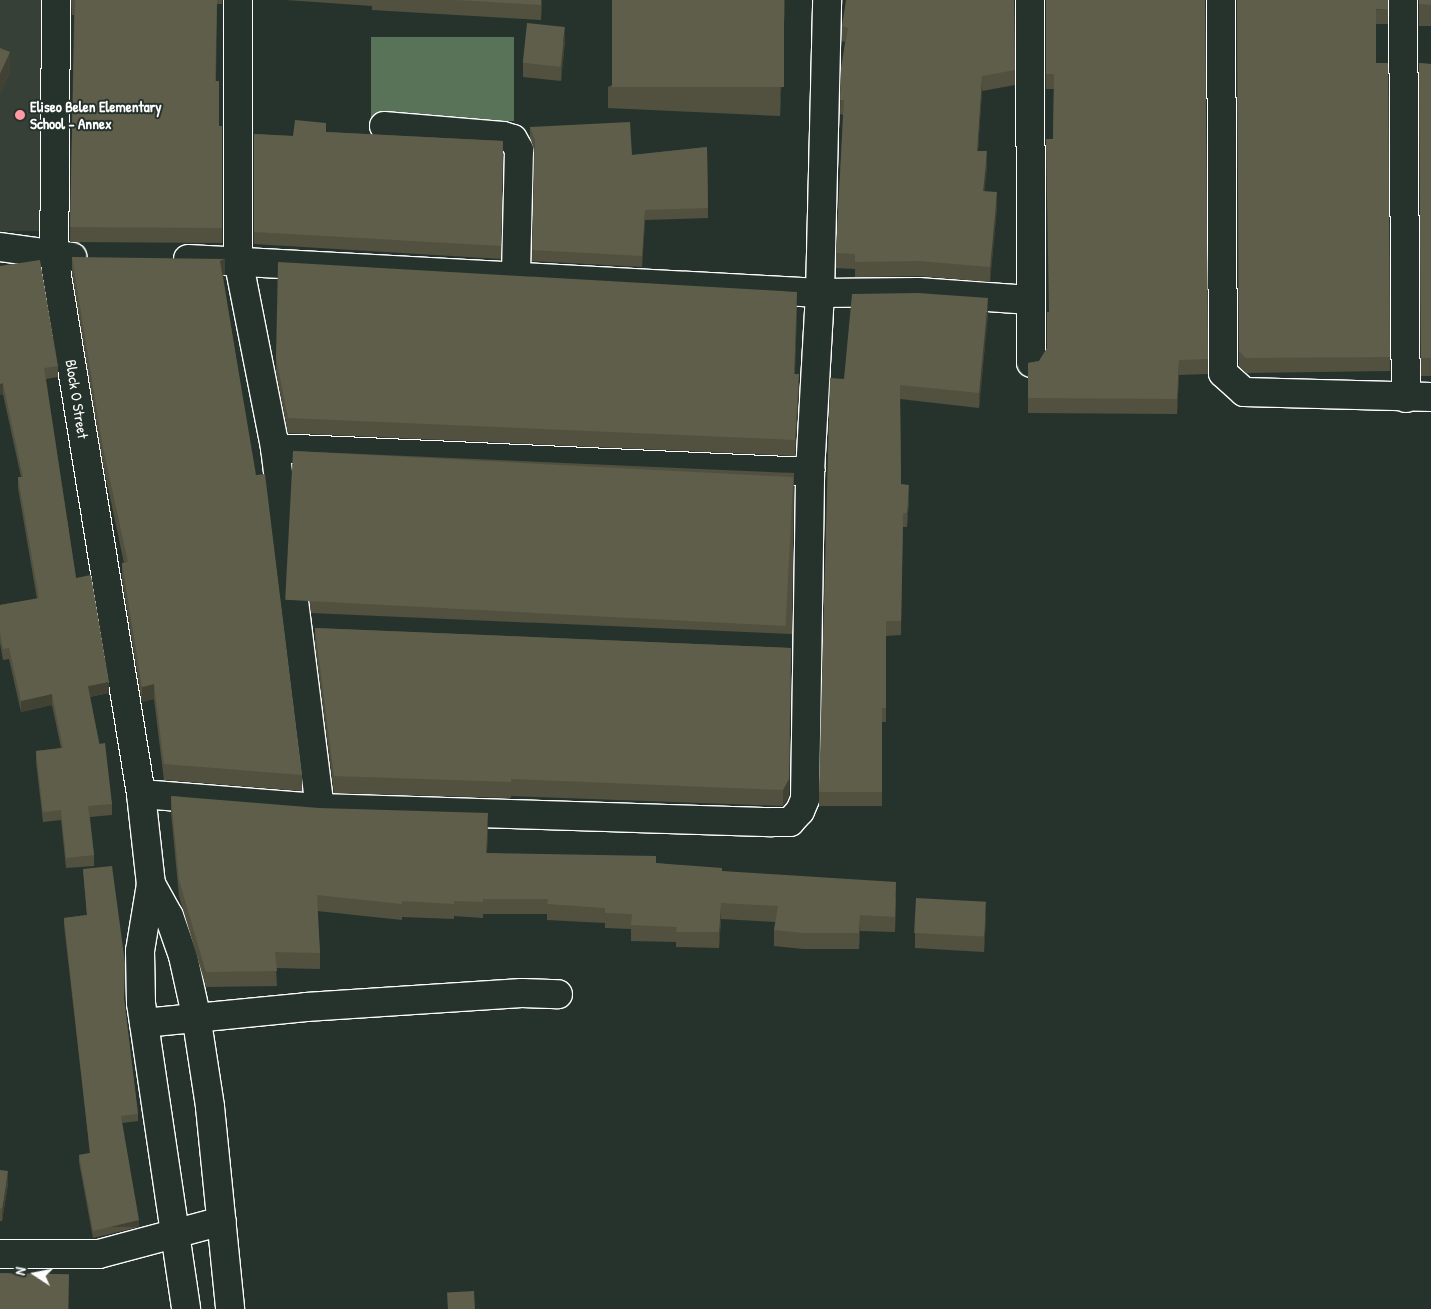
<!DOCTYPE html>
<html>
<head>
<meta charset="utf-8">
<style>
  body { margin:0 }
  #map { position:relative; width:1431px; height:1309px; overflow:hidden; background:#26332d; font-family:"Patrick Hand",sans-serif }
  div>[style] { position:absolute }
  .built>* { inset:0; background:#374036; transform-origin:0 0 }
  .green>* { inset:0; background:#597359; transform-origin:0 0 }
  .roads { filter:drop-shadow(1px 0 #fff) drop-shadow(-1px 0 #fff) drop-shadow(0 1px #fff) drop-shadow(0 -1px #fff) }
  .street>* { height:28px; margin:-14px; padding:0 14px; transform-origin:14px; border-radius:14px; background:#26332d }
  .wall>* { inset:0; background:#525140; transform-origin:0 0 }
  .shaded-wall>* { inset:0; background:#424234; transform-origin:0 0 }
  .building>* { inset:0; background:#5f5e4a; transform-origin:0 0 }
  .dots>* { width:14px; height:14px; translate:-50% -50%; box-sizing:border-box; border:2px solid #26332d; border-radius:50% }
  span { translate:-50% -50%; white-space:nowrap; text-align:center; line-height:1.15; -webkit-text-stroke:4px #26332d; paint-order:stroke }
  .poi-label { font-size:15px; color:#fff; font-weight:700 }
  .left { translate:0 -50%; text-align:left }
  .street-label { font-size:15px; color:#fff }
  .north { position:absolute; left:10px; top:1249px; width:50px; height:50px; -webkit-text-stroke:4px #26332d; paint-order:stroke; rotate:281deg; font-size:14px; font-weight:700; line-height:20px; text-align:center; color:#fff }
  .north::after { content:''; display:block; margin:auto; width:18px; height:22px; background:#fff; clip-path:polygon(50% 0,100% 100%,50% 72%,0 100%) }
</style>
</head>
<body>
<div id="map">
  <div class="built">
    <div style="left:0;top:0;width:41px;height:231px"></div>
  </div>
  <div class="green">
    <div style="left:371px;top:37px;width:143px;height:84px"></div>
  </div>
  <div class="roads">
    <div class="street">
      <div style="left:56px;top:0;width:257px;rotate:90.4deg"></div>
      <div style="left:54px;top:257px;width:544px;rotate:80.8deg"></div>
      <div style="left:141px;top:794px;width:91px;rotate:83.7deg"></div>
      <div style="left:151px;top:884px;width:68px;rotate:99.3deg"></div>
      <div style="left:140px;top:951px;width:52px;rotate:88.9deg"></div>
      <div style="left:141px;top:1003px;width:309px;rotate:81.6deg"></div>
      <div style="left:238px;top:0;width:259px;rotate:90deg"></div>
      <div style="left:238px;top:259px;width:193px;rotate:78.9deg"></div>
      <div style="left:275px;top:448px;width:363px;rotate:82.9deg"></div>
      <div style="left:1030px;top:0;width:363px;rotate:89.8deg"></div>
      <div style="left:1221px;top:0;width:373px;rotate:89.7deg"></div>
      <div style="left:1223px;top:373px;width:28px;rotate:42deg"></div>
      <div style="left:1244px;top:392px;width:187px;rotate:1.5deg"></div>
      <div style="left:1403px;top:0;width:398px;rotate:89.6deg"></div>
      <div style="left:384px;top:126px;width:119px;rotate:4.8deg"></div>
      <div style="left:503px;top:136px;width:10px;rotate:17deg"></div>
      <div style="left:513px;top:139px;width:13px;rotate:61deg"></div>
      <div style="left:519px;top:150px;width:125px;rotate:91.4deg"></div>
      <div style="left:0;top:247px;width:73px;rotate:7.9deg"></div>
      <div style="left:188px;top:259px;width:633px;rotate:3.08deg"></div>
      <div style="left:820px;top:293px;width:98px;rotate:-0.6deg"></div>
      <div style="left:918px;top:292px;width:112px;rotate:4.1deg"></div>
      <div style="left:275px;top:448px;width:536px;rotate:2.57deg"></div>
      <div style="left:141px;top:794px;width:180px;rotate:4.5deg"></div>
      <div style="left:320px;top:808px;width:452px;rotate:1.8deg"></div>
      <div style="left:772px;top:822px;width:18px"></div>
      <div style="left:790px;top:822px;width:15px;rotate:-48deg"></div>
      <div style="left:800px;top:811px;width:13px;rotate:-67deg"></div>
      <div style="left:805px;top:799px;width:327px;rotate:-89.1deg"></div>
      <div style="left:810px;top:472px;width:179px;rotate:-86.8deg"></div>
      <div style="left:820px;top:293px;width:293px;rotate:-88.6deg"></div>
      <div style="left:151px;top:884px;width:37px;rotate:61deg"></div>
      <div style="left:169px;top:916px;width:42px;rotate:70.7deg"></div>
      <div style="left:183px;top:956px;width:60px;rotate:77.6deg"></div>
      <div style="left:196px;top:1015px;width:93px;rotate:81.3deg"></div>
      <div style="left:210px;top:1107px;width:203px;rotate:84.3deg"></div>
      <div style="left:144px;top:1023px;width:163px;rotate:-5.6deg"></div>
      <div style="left:306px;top:1007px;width:216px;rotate:-3.7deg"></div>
      <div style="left:522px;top:993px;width:36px;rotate:2deg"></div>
      <div style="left:0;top:1254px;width:99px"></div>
      <div style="left:99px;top:1254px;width:127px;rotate:-15deg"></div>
    </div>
  </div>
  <div class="wall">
    <div style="clip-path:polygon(71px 0,222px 0,222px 4px,217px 4px,216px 81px,219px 126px,222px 126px,222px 243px,70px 242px,74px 15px,72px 15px)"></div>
    <div style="clip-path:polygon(286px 0,542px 0,541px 20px,372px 10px,372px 6px)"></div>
    <div style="clip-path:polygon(785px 0,780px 116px,608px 108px,608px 87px)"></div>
    <div style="clip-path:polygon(1014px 0,1015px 85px,982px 91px,978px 151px,987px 166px,984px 191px,997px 207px,990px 282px,919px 276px,855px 277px,855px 269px,836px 268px,836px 253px,843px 115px,840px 114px,841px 69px,845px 42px,842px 41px,842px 26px)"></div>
    <div style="clip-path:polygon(1046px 0,1205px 0,1208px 374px,1179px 375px,1177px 414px,1028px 413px,1028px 363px,1039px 361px,1047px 348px,1049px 312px,1054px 89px,1046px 89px)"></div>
    <div style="clip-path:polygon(1237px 0,1388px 10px,1388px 24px,1376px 24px,1376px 63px,1388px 63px,1390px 371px,1246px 373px,1239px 366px)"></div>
    <div style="left:1419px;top:0;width:12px;height:26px"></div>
    <div style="clip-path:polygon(565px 41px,561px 81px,523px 77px,523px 63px)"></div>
    <div style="clip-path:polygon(1419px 63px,1431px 64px,1431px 376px,1421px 376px)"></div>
    <div style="clip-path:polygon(530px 127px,632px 155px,707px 147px,708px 218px,645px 220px,642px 267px,532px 261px,534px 150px,530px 137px)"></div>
    <div style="clip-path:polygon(326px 132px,503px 141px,501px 259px,254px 244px,254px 134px,293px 136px)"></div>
    <div style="clip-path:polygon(72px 257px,225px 274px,223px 276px,302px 775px,302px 791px,164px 780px,154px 699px,142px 702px,122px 579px,122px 563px,124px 563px,103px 464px,72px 273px)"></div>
    <div style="clip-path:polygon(0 266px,58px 366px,58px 377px,46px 379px,76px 578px,109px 693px,90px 697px,112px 804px,112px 815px,90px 817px,94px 855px,94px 866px,66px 868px,61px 820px,43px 822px,36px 762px,36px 751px,61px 748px,52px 705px,21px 712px,9px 659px,3px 660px,0 643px,0 605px,37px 599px,18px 488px,18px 477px,21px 477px,3px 394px,0 395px)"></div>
    <div style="clip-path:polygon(797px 307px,795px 374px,799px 390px,795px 456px,288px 433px,276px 372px,276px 357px)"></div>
    <div style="clip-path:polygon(988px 313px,979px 408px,900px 399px,901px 484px,909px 499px,907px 527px,903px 527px,901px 635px,886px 636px,886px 722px,882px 722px,882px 806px,819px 806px,819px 792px,844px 379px)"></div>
    <div style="clip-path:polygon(293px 451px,794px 473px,792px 634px,311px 613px,293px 464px)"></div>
    <div style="clip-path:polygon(315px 628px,791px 648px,789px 796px,783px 806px,511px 796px,511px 798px,334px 793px,315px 644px)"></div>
    <div style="clip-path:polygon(171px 796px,488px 829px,487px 853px,656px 863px,722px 871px,896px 898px,895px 932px,860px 931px,859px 949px,803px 949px,774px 946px,774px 930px,776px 922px,721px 919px,719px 948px,676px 947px,676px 942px,631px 941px,631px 929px,605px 928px,605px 923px,547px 920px,547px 914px,483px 914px,483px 918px,454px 916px,454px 919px,402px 917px,402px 920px,317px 911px,320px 953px,320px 969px,276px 968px,277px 986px,206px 987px,179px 896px,171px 812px)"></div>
    <div style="clip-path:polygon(83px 869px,124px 999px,138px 1114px,138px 1121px,122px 1123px,139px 1227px,93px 1238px,79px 1162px,79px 1155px,90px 1153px,64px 925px,64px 918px,87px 915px)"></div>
    <div style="clip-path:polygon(986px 916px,984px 952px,915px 948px,915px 933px)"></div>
    <div style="clip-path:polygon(0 1170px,8px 1184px,2px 1221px,0 1221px)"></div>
  </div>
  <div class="shaded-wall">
    <div style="clip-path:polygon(541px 0,542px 0,541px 20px)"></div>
    <div style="clip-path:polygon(784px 0,785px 0,780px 116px,780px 95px)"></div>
    <div style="clip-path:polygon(565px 27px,565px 41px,561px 81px,561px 67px)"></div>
    <div style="clip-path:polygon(10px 52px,10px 73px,0 95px,0 74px)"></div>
    <div style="clip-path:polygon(982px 76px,982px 91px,977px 166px,977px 151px)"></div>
    <div style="clip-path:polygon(987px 151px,987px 166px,983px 206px,983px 191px)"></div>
    <div style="clip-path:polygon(997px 192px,997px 207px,990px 282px,990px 267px)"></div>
    <div style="clip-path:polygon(645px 210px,645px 220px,642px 267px,642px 256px)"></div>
    <div style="clip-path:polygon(225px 259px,225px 274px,220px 276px,220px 261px)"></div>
    <div style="clip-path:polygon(797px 292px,797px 307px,794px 389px,794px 374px)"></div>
    <div style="clip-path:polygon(988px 298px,988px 313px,979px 408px,979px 393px)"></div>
    <div style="clip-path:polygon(1179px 360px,1179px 375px,1177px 414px,1177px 399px)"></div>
    <div style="clip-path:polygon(799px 374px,799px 390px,795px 456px,795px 440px)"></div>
    <div style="clip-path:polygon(3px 383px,3px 394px,0 395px,0 384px)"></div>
    <div style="clip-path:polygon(909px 485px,909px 499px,907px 527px,907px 513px)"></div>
    <div style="clip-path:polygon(791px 665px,789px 796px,783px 806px,783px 790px)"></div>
    <div style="clip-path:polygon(109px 682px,109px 693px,88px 697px,88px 686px)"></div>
    <div style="clip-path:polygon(154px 684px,154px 699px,142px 702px,142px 687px)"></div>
    <div style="clip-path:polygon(52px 694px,52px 705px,21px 712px,21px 701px)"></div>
    <div style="clip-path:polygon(488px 813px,488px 829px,486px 868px,486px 853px)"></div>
    <div style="clip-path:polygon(896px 882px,896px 898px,895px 932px,895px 917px)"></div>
    <div style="clip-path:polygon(986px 902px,986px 916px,984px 952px,984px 937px)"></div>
    <div style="clip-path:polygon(721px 903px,721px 919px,719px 948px,719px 932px)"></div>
    <div style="clip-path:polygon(860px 915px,860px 931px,859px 949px,859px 933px)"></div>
    <div style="clip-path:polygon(8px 1171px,8px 1184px,2px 1221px,2px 1209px)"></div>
    <div style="left:139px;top:1220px;width:7px;height:47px;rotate:90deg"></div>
  </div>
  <div class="building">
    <div style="clip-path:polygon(75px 0,217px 0,215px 81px,219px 81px,219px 126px,222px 126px,222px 228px,70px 227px)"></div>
    <div style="clip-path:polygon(456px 0,541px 0,541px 5px)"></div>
    <div style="left:612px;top:0;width:172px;height:87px"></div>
    <div style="clip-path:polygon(846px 0,1014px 0,1015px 70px,982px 76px,977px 151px,987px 151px,983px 191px,997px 192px,990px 267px,919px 261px,855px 262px,855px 254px,836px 253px,844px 100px,840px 100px,841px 69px,848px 28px,842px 26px)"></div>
    <div style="clip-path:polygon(1046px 0,1205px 0,1208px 359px,1179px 360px,1177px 399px,1028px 398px,1028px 363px,1039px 361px,1047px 348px,1047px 312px,1049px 312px,1046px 139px,1053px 139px,1054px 74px,1046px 74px)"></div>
    <div style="clip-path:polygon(1237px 0,1388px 0,1388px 10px,1376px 9px,1376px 63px,1388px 63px,1390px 357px,1246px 358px,1239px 351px)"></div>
    <div style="clip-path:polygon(1419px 0,1431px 0,1431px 5px,1419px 4px)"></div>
    <div style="left:527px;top:23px;width:38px;height:40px;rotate:6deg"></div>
    <div style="clip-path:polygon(0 48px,10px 52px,0 74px)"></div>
    <div style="clip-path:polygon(1419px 63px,1431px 64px,1431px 358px,1421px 358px)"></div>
    <div style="clip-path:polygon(295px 120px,326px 123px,326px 132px,503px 141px,501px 246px,254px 232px,254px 134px,293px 136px)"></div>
    <div style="clip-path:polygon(630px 122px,632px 155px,707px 147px,708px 208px,645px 210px,642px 256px,532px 250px,535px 140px,530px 127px)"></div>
    <div style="clip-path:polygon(72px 257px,225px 259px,220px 261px,256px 475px,265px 474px,302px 775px,164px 764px,154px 684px,142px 687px,122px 563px,128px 562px,103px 448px)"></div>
    <div style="clip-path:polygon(40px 260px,58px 366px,44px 368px,76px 578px,91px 575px,109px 682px,88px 686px,99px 744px,105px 743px,112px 804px,88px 806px,94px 855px,66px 858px,61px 810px,43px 812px,36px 751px,63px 748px,52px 694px,21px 701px,9px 648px,3px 649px,0 632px,0 605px,39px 598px,18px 477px,23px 477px,3px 383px,0 384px,0 266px)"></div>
    <div style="clip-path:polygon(278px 262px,797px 292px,794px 374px,799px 374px,795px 440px,288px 418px,276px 357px)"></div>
    <div style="clip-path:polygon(918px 293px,988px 298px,979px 393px,900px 385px,901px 484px,909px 485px,907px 513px,903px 513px,901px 621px,886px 621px,886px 708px,882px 708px,882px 792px,819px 792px,830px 378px,844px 379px,852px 294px)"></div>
    <div style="left:293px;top:451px;width:501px;height:149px;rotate:3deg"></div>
    <div style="clip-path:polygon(315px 628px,791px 648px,789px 779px,783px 790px,511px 779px,511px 782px,334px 776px)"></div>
    <div style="clip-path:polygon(171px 796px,319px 808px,488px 813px,486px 853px,656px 856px,656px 863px,722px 868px,722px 871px,896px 882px,895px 917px,860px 915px,859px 933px,803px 933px,774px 930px,778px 906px,721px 903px,719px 932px,676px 932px,677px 927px,631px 925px,632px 914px,605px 913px,605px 908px,547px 904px,548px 899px,483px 899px,483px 902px,454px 901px,454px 904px,402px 901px,402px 904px,317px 895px,320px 953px,275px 952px,277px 971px,206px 972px,179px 880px)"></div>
    <div style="clip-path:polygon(112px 866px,125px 963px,124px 998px,138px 1114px,121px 1116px,139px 1220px,93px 1231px,79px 1155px,90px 1153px,64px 918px,87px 915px,83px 869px)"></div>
    <div style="left:916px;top:898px;width:70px;height:35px;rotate:3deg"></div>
    <div style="clip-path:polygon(0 1170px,8px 1171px,2px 1209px,0 1208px)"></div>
    <div style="left:0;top:1273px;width:69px;height:36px;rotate:1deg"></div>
    <div style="left:474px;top:1291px;width:18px;height:27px;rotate:87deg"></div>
  </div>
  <div class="dots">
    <div style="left:20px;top:115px;background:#ff9aa2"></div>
  </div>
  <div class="poi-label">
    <span class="left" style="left:30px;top:115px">Eliseo Belen Elementary<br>School - Annex</span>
  </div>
  <div class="street-label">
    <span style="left:77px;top:399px;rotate:81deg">Block O Street</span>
  </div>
  <div class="north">N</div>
</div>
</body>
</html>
